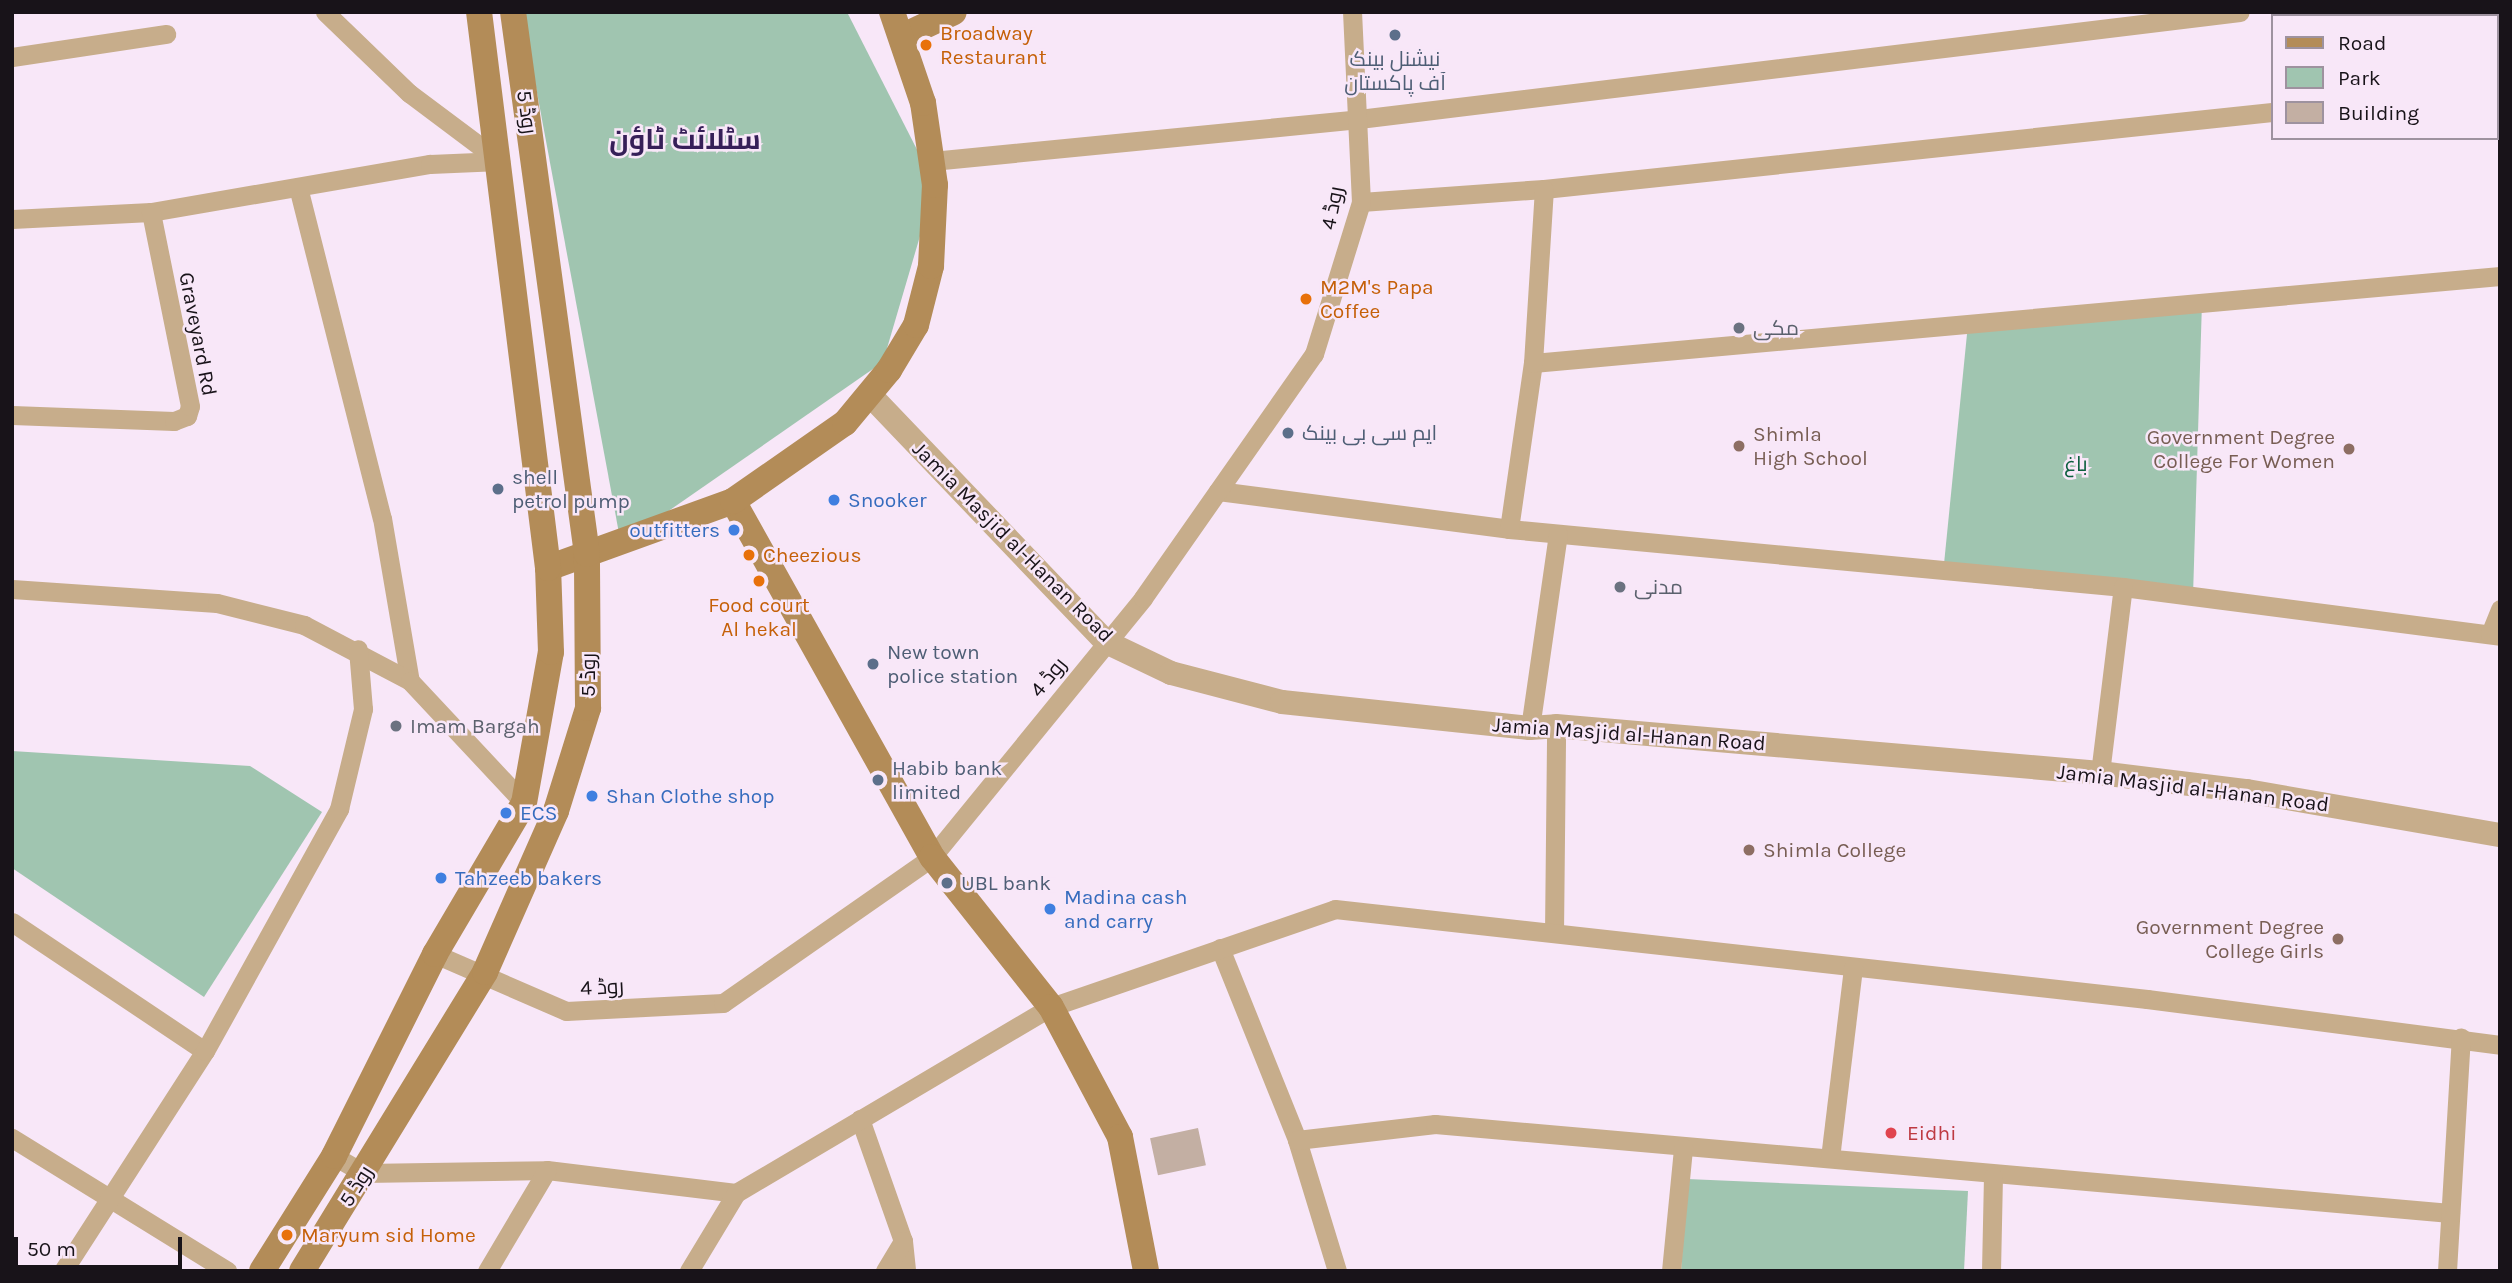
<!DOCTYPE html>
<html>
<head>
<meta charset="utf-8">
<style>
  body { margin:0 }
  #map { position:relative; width:2512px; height:1283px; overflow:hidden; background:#f8e7f8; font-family:Karla,Cairo,sans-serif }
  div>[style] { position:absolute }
  .green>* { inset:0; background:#a0c5b0 }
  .building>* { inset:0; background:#c3afa3; transform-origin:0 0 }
  .minor>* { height:19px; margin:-9.5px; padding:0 9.5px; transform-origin:9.5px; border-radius:9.5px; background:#c7ad8b }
  .tertiary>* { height:24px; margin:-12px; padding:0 12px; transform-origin:12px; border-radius:12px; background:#c7ad8b }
  .secondary>* { height:26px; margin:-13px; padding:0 13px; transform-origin:13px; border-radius:13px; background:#b38c58 }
  .dots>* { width:19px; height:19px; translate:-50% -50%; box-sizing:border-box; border:4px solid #f8e7f8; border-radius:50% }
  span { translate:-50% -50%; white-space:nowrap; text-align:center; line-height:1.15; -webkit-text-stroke:5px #f8e7f8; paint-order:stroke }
  .food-label { font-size:21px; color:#c56008 }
  .left { translate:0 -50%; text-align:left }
  .service-label { font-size:21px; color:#4e5e75 }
  .street-label { font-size:21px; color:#181319 }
  .worship-label { font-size:21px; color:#5b616d }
  .education-label { font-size:21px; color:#785e54 }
  .right { translate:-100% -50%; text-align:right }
  .park-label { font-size:21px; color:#0c5f3e }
  .shop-label { font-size:21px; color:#366cbe }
  .health-label { font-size:21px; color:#be3a42 }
  .district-label { font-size:28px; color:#361f58; font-weight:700 }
  .frame { position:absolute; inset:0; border:14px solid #181319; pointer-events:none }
  .legend { position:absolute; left:2271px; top:14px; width:228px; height:126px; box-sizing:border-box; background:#f8e7f8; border:2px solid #9e929f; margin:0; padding:9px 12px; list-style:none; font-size:21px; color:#181319 }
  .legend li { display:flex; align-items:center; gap:14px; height:35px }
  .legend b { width:35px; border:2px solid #9e929f }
  .scale { position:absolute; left:14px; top:1237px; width:168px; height:32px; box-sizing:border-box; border:4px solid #181319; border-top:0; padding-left:9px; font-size:21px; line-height:24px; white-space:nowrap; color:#181319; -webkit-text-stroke:5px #f8e7f8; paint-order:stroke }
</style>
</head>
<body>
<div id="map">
  <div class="green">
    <div style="clip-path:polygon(522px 12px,847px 12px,935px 185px,883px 362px,621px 544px)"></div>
    <div style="clip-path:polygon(2202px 302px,2193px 596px,1943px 574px,1968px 324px)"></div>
    <div style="clip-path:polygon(12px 751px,250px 766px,322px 812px,204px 997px,12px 868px)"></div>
    <div style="clip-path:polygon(1687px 1179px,1968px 1191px,1964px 1271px,1681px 1271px)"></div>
  </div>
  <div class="building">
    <div style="left:1198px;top:1128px;width:38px;height:49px;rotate:78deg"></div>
  </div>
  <div class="minor">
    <div style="left:325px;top:12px;width:117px;rotate:44deg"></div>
    <div style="left:409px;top:93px;width:114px;rotate:36.8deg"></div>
    <div style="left:12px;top:57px;width:156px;rotate:-8.5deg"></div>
    <div style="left:2496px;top:88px;width:4px"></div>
    <div style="left:932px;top:161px;width:429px;rotate:-5.6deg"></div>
    <div style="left:1359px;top:119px;width:887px;rotate:-6.92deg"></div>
    <div style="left:298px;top:187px;width:341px;rotate:75.8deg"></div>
    <div style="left:382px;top:518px;width:165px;rotate:80.3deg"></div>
    <div style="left:1361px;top:202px;width:183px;rotate:-4.1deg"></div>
    <div style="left:1544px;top:189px;width:732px;rotate:-6.04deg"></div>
    <div style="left:12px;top:219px;width:139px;rotate:-2.9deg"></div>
    <div style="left:151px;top:212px;width:283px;rotate:-9.8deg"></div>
    <div style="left:430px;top:164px;width:70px;rotate:-2.5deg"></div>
    <div style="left:1533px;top:363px;width:971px;rotate:-5.14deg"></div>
    <div style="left:12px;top:415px;width:162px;rotate:2.1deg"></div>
    <div style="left:174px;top:421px;width:14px;rotate:-21deg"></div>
    <div style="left:187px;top:416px;width:10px;rotate:-73deg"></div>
    <div style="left:190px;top:406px;width:198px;rotate:-101.4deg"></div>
    <div style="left:1218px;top:491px;width:293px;rotate:7.4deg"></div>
    <div style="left:1509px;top:529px;width:617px;rotate:5.4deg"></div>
    <div style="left:2123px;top:587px;width:380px;rotate:7.4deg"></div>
    <div style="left:1509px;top:529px;width:168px;rotate:-81.8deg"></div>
    <div style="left:1533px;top:363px;width:174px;rotate:-86.4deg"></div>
    <div style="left:12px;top:589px;width:205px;rotate:3.9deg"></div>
    <div style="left:217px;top:603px;width:90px;rotate:14.2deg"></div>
    <div style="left:304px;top:625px;width:120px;rotate:27.8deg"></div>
    <div style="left:410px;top:681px;width:167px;rotate:46.9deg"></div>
    <div style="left:2490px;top:634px;width:27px;rotate:-68deg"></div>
    <div style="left:1530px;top:728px;width:196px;rotate:-81.8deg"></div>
    <div style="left:2100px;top:773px;width:187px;rotate:-83deg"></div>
    <div style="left:12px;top:922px;width:232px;rotate:33.8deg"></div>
    <div style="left:1554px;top:933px;width:207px;rotate:-89.4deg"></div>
    <div style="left:1220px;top:948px;width:207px;rotate:68.1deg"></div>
    <div style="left:1297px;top:1140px;width:137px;rotate:73deg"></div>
    <div style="left:435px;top:954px;width:143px;rotate:23.5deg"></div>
    <div style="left:566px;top:1011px;width:157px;rotate:-2.9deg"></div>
    <div style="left:723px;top:1003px;width:255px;rotate:-34.9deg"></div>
    <div style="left:932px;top:857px;width:334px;rotate:-50.8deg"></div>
    <div style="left:1143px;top:598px;width:298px;rotate:-55deg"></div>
    <div style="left:1314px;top:354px;width:159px;rotate:-72.8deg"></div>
    <div style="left:1361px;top:202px;width:190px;rotate:-92.7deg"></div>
    <div style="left:860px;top:1119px;width:129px;rotate:70.6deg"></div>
    <div style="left:903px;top:1241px;width:30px;rotate:84deg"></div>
    <div style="left:12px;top:1138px;width:253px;rotate:31.7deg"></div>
    <div style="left:1297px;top:1140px;width:139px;rotate:-6.6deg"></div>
    <div style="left:1435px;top:1124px;width:1019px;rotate:5.01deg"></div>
    <div style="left:334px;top:1156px;width:34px;rotate:30deg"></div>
    <div style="left:364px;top:1173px;width:183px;rotate:-0.9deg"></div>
    <div style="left:547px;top:1170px;width:190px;rotate:6.9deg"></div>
    <div style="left:736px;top:1193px;width:366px;rotate:-30.6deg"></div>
    <div style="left:1051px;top:1007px;width:300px;rotate:-19deg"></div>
    <div style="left:1335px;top:909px;width:817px;rotate:6.32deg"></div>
    <div style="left:2147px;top:999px;width:356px;rotate:7.4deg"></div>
    <div style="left:1830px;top:1158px;width:192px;rotate:-83.1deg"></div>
    <div style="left:63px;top:1271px;width:262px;rotate:-57.2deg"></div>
    <div style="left:205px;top:1051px;width:277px;rotate:-61deg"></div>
    <div style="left:339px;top:809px;width:103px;rotate:-76.5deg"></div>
    <div style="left:363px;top:709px;width:60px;rotate:-94.8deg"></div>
    <div style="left:487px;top:1271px;width:117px;rotate:-59.3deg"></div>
    <div style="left:689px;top:1271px;width:91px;rotate:-58.9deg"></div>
    <div style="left:885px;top:1271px;width:35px;rotate:-59deg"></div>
    <div style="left:1671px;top:1271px;width:124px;rotate:-84.4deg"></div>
    <div style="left:1991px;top:1271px;width:94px;rotate:-88.8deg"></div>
    <div style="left:2447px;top:1271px;width:234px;rotate:-86.6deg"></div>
  </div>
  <div class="tertiary">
    <div style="left:870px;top:395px;width:342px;rotate:46.3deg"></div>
    <div style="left:1106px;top:642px;width:72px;rotate:25.5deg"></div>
    <div style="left:1171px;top:673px;width:115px;rotate:14.6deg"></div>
    <div style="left:1282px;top:702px;width:249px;rotate:6deg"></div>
    <div style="left:1530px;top:728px;width:26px;rotate:-4deg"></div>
    <div style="left:1556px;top:726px;width:546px;rotate:4.94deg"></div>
    <div style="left:2100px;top:773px;width:148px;rotate:7deg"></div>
    <div style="left:2247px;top:791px;width:257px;rotate:9.9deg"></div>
  </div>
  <div class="secondary">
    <div style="left:903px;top:36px;width:56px;rotate:-25.2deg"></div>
    <div style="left:733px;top:501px;width:408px;rotate:60.8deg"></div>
    <div style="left:932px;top:857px;width:191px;rotate:51.6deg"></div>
    <div style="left:1051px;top:1007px;width:147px;rotate:62deg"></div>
    <div style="left:1120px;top:1137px;width:136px;rotate:79deg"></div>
    <div style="left:548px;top:568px;width:197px;rotate:-19.9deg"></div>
    <div style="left:733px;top:501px;width:136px;rotate:-34.9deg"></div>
    <div style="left:845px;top:423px;width:69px;rotate:-50.3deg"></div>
    <div style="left:889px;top:370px;width:52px;rotate:-59deg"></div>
    <div style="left:916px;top:325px;width:61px;rotate:-75.7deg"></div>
    <div style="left:931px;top:266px;width:81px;rotate:-87.2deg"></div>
    <div style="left:935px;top:185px;width:83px;rotate:-98.3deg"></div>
    <div style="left:923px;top:103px;width:96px;rotate:-108.8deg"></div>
    <div style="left:262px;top:1271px;width:136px;rotate:-57.9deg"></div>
    <div style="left:334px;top:1156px;width:226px;rotate:-63.4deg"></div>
    <div style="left:435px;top:954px;width:175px;rotate:-59.5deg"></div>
    <div style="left:524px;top:803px;width:153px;rotate:-79.9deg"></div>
    <div style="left:551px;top:652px;width:84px;rotate:-92deg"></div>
    <div style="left:548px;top:568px;width:560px;rotate:-97.07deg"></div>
    <div style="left:302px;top:1271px;width:351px;rotate:-58.5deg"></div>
    <div style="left:485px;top:972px;width:176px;rotate:-66.2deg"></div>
    <div style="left:556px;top:811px;width:108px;rotate:-72.7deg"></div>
    <div style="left:588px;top:708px;width:154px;rotate:-90.4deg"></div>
    <div style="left:587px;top:554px;width:547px;rotate:-97.77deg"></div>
  </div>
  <div class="dots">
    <div style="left:1395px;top:35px;background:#5c6f8a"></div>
    <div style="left:926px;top:45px;background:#e8710a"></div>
    <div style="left:1306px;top:299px;background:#e8710a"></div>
    <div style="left:1739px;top:328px;background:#6b7280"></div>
    <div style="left:1288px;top:433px;background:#5c6f8a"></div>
    <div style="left:1739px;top:446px;background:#8d6e63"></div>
    <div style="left:2349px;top:449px;background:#8d6e63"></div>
    <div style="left:498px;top:489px;background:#5c6f8a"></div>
    <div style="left:834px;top:500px;background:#3f7fe0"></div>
    <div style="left:734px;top:530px;background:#3f7fe0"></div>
    <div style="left:749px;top:555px;background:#e8710a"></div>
    <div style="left:759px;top:581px;background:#e8710a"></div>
    <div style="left:1620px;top:587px;background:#6b7280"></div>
    <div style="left:873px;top:664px;background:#5c6f8a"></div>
    <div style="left:396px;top:726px;background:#6b7280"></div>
    <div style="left:878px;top:780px;background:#5c6f8a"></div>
    <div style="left:592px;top:796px;background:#3f7fe0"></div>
    <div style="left:506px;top:813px;background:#3f7fe0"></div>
    <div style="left:1749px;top:850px;background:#8d6e63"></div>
    <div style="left:441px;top:878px;background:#3f7fe0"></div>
    <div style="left:947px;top:883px;background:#5c6f8a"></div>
    <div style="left:1050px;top:909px;background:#3f7fe0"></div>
    <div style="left:2338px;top:939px;background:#8d6e63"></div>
    <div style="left:1891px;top:1133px;background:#e0444e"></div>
    <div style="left:287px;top:1235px;background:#e8710a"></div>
  </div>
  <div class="food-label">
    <span class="left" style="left:940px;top:45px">Broadway<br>Restaurant</span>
    <span class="left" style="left:1320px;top:299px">M2M's Papa<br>Coffee</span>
    <span class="left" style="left:763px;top:555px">Cheezious</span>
    <span style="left:759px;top:617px">Food court<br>Al hekal</span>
    <span class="left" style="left:301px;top:1235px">Maryum sid Home</span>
  </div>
  <div class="service-label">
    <span style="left:1395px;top:71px">نیشنل بینک<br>آف پاکستان</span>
    <span class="left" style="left:1302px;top:433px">ایم سی بی بینک</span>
    <span class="left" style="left:512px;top:489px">shell<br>petrol pump</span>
    <span class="left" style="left:887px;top:664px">New town<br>police station</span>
    <span class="left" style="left:892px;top:780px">Habib bank<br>limited</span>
    <span class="left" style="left:961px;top:883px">UBL bank</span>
  </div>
  <div class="street-label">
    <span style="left:527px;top:112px;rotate:82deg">روڈ 5</span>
    <span style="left:1332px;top:208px;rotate:-79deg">روڈ 4</span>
    <span style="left:198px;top:334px;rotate:79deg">Graveyard Rd</span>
    <span style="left:1013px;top:542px;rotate:45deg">Jamia Masjid al-Hanan Road</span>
    <span style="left:588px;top:675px;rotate:-90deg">روڈ 5</span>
    <span style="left:1048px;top:677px;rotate:-51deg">روڈ 4</span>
    <span style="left:1629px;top:734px;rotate:4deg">Jamia Masjid al-Hanan Road</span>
    <span style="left:2193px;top:788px;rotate:7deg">Jamia Masjid al-Hanan Road</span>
    <span style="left:602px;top:987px;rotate:-3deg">روڈ 4</span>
    <span style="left:356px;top:1186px;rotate:-58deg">روڈ 5</span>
  </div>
  <div class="worship-label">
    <span class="left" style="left:1753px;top:328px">مکی</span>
    <span class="left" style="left:1634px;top:587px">مدنی</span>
    <span class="left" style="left:410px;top:726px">Imam Bargah</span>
  </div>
  <div class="education-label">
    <span class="left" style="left:1753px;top:446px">Shimla<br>High School</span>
    <span class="right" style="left:2335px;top:449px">Government Degree<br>College For Women</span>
    <span class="left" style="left:1763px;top:850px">Shimla College</span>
    <span class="right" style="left:2324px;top:939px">Government Degree<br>College Girls</span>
  </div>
  <div class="park-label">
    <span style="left:2076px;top:464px">باغ</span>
  </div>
  <div class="shop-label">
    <span class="left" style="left:848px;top:500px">Snooker</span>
    <span class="right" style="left:720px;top:530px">outfitters</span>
    <span class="left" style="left:606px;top:796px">Shan Clothe shop</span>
    <span class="left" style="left:520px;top:813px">ECS</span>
    <span class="left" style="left:455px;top:878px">Tahzeeb bakers</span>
    <span class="left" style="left:1064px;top:909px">Madina cash<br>and carry</span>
  </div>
  <div class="health-label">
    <span class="left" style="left:1907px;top:1133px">Eidhi</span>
  </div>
  <div class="district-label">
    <span style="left:685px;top:140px">سٹلائٹ ٹاؤن</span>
  </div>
  <div class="frame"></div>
  <ul class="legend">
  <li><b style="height:9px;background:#b38c58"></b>Road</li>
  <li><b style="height:19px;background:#a0c5b0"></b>Park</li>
  <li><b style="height:19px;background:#c3afa3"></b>Building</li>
  </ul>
  <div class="scale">50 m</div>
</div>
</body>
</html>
